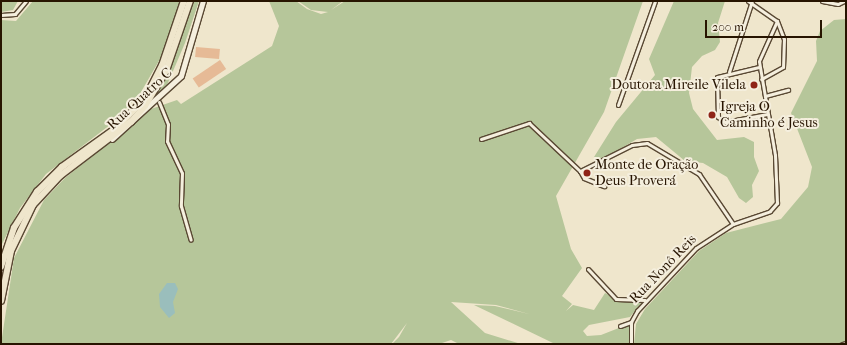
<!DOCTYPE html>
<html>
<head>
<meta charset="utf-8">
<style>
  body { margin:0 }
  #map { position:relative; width:847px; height:345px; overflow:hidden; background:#efe6cc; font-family:"IM FELL French Canon",serif }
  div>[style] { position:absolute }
  .green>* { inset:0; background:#b6c69a }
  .water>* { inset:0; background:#9abebc }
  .building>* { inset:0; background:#e6ba96; transform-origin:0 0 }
  .roads { filter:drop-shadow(1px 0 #594833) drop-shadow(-1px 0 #594833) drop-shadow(0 1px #594833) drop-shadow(0 -1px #594833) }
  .street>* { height:3px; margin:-1.5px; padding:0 1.5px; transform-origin:1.5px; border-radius:1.5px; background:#f5efde }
  .secondary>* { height:4.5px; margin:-2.25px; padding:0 2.25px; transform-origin:2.25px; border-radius:2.25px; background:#f5efde }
  .highway>* { height:5.5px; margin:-2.75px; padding:0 2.75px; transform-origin:2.75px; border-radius:2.75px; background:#efe6cc }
  .dots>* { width:11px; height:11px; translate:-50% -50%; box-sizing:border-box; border:2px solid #f5efde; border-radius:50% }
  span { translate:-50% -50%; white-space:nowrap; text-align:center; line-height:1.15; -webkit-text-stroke:4px #f5efde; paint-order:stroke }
  .poi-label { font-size:14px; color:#271400 }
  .right { translate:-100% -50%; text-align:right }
  .left { translate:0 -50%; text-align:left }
  .street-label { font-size:14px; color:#271400 }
  .frame { position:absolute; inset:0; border:2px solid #271400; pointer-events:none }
  .scale { position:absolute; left:705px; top:20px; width:117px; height:18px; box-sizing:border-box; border:2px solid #271400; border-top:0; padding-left:5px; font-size:12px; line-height:14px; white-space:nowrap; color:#271400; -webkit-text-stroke:3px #f5efde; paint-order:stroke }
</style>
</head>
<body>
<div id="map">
  <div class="green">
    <div style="clip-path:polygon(1px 1px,18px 1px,13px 10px,1px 12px)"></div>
    <div style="clip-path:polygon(33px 1px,181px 1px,160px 59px,141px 92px,115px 121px,46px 174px,20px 208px,1px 246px,1px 20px,16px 21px)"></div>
    <div style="clip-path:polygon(192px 1px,199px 1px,185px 43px,167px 85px,155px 98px)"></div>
    <div style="clip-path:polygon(269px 1px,296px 1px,307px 9px,321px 14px,328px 12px,311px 10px,298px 1px,343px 1px,331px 10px,345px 1px,643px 1px,604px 112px,556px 196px,571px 249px,582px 268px,562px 296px,572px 304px,566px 311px,573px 305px,594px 310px,605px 293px,622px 302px,642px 302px,630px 317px,589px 325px,583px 331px,587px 336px,601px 335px,629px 324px,629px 344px,555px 344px,474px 305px,495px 306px,529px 314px,496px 305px,451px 302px,485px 333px,521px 344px,459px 344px,451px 340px,439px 344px,392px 344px,399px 337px,407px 323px,391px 344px,1px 344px,14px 258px,44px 200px,65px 178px,151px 109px,177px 100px,181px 104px,272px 46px,279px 26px)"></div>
    <div style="clip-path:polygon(674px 1px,725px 1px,718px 23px,720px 42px,715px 50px,702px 56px,692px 67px,689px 93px,693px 109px,717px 140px,744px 137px,754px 142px,754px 157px,759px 171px,752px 185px,753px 197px,746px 203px,739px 198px,727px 177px,703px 163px,685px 161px,656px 137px,637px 139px,603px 159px,594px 157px,616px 122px,655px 75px,649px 59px)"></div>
    <div style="clip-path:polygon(846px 19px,846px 344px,634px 344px,636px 324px,645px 309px,699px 251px,726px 233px,781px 219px,808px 187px,812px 167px,791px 113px,817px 61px,816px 41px,820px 31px,834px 20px)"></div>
  </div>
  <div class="water">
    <div style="clip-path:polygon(167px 283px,175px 283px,178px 289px,173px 302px,175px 313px,169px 318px,160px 307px,159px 294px)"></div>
  </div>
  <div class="building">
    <div style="left:196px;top:47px;width:24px;height:10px;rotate:5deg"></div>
    <div style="left:220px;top:60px;width:11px;height:33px;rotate:56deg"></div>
  </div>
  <div class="roads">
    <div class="street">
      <div style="left:748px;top:1px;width:35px;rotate:35deg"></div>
      <div style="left:777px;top:21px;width:19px;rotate:69deg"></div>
      <div style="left:784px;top:39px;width:28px;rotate:92deg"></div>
      <div style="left:783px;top:67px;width:25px;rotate:151deg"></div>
      <div style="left:822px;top:1px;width:16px;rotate:11deg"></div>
      <div style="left:838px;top:4px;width:7px;rotate:-27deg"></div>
      <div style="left:1px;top:15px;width:14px;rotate:-4deg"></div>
      <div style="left:15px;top:14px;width:17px;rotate:-50deg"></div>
      <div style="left:759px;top:67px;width:43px;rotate:166.6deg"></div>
      <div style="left:717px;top:77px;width:40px;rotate:88.6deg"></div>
      <div style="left:718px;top:117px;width:9px;rotate:36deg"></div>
      <div style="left:725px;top:122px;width:43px;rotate:-10.8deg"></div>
      <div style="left:729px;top:72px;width:75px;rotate:-72.1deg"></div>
      <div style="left:765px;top:96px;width:24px;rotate:-15deg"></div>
      <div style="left:159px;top:102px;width:24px;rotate:68deg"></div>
      <div style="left:168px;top:124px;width:17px;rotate:93deg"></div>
      <div style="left:167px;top:141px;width:35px;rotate:65deg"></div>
      <div style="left:182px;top:173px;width:33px;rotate:92deg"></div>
      <div style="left:181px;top:206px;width:35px;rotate:74deg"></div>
      <div style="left:618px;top:105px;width:110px;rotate:-70.4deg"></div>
      <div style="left:481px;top:139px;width:51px;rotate:-18.4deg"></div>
      <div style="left:529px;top:123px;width:70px;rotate:43.3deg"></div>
      <div style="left:580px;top:171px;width:58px;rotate:-26.6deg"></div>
      <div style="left:632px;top:145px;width:15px;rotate:-8deg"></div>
      <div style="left:647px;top:143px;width:61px;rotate:30.8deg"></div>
      <div style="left:699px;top:174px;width:60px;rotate:55.8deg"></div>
      <div style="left:580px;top:171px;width:8px;rotate:60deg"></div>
      <div style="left:584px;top:178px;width:22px;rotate:22deg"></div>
      <div style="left:588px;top:269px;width:41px;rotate:47deg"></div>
      <div style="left:616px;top:299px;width:29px;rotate:2deg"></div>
      <div style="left:620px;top:326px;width:12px;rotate:-20deg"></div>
      <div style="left:631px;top:344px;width:22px;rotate:-90deg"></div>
      <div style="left:631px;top:322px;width:13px;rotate:-61deg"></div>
      <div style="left:637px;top:311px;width:86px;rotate:-46.9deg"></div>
      <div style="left:696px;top:248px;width:44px;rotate:-33deg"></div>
      <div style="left:733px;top:224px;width:39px;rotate:-19deg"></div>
      <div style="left:770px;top:211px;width:11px;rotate:-49deg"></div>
      <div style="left:777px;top:203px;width:48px;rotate:-92.4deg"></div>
      <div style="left:775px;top:155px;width:95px;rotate:-99.7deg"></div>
      <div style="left:759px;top:61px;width:44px;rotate:-65.8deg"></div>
      <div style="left:842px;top:344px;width:4px;rotate:-14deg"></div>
    </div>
    <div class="secondary">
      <div style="left:112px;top:139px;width:93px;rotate:-42.4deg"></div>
      <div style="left:181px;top:76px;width:78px;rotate:-73.7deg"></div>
    </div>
    <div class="highway">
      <div style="left:1px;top:267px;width:41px;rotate:-71.6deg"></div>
      <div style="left:14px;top:228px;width:43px;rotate:-57.4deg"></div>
      <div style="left:37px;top:192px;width:35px;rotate:-45deg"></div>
      <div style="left:62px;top:167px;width:70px;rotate:-35.7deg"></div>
      <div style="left:119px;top:126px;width:40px;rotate:-47deg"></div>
      <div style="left:146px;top:97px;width:35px;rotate:-63deg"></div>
      <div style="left:162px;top:66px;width:69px;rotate:-71.3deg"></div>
      <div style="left:1px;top:301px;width:51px;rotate:-78.7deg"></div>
      <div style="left:11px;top:251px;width:51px;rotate:-64.4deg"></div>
      <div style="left:33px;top:205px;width:40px;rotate:-47deg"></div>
      <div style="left:60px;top:176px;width:89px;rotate:-37.3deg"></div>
      <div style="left:131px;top:122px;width:21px;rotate:-49deg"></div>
      <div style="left:145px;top:106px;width:41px;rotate:-59deg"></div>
      <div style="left:166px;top:71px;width:74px;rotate:-71.1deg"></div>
    </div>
  </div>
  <div class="dots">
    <div style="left:754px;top:85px;background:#8f2418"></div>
    <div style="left:712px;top:115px;background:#8f2418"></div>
    <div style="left:587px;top:173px;background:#8f2418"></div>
  </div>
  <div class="poi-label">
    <span class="right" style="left:746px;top:85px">Doutora Mireile Vilela</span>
    <span class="left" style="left:720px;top:115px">Igreja O<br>Caminho é Jesus</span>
    <span class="left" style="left:595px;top:173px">Monte de Oração<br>Deus Proverá</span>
  </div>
  <div class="street-label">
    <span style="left:140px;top:99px;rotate:-43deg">Rua Quatro C</span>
    <span style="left:663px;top:269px;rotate:-46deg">Rua Nonô Reis</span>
  </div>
  <div class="frame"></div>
  <div class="scale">200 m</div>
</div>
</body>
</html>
